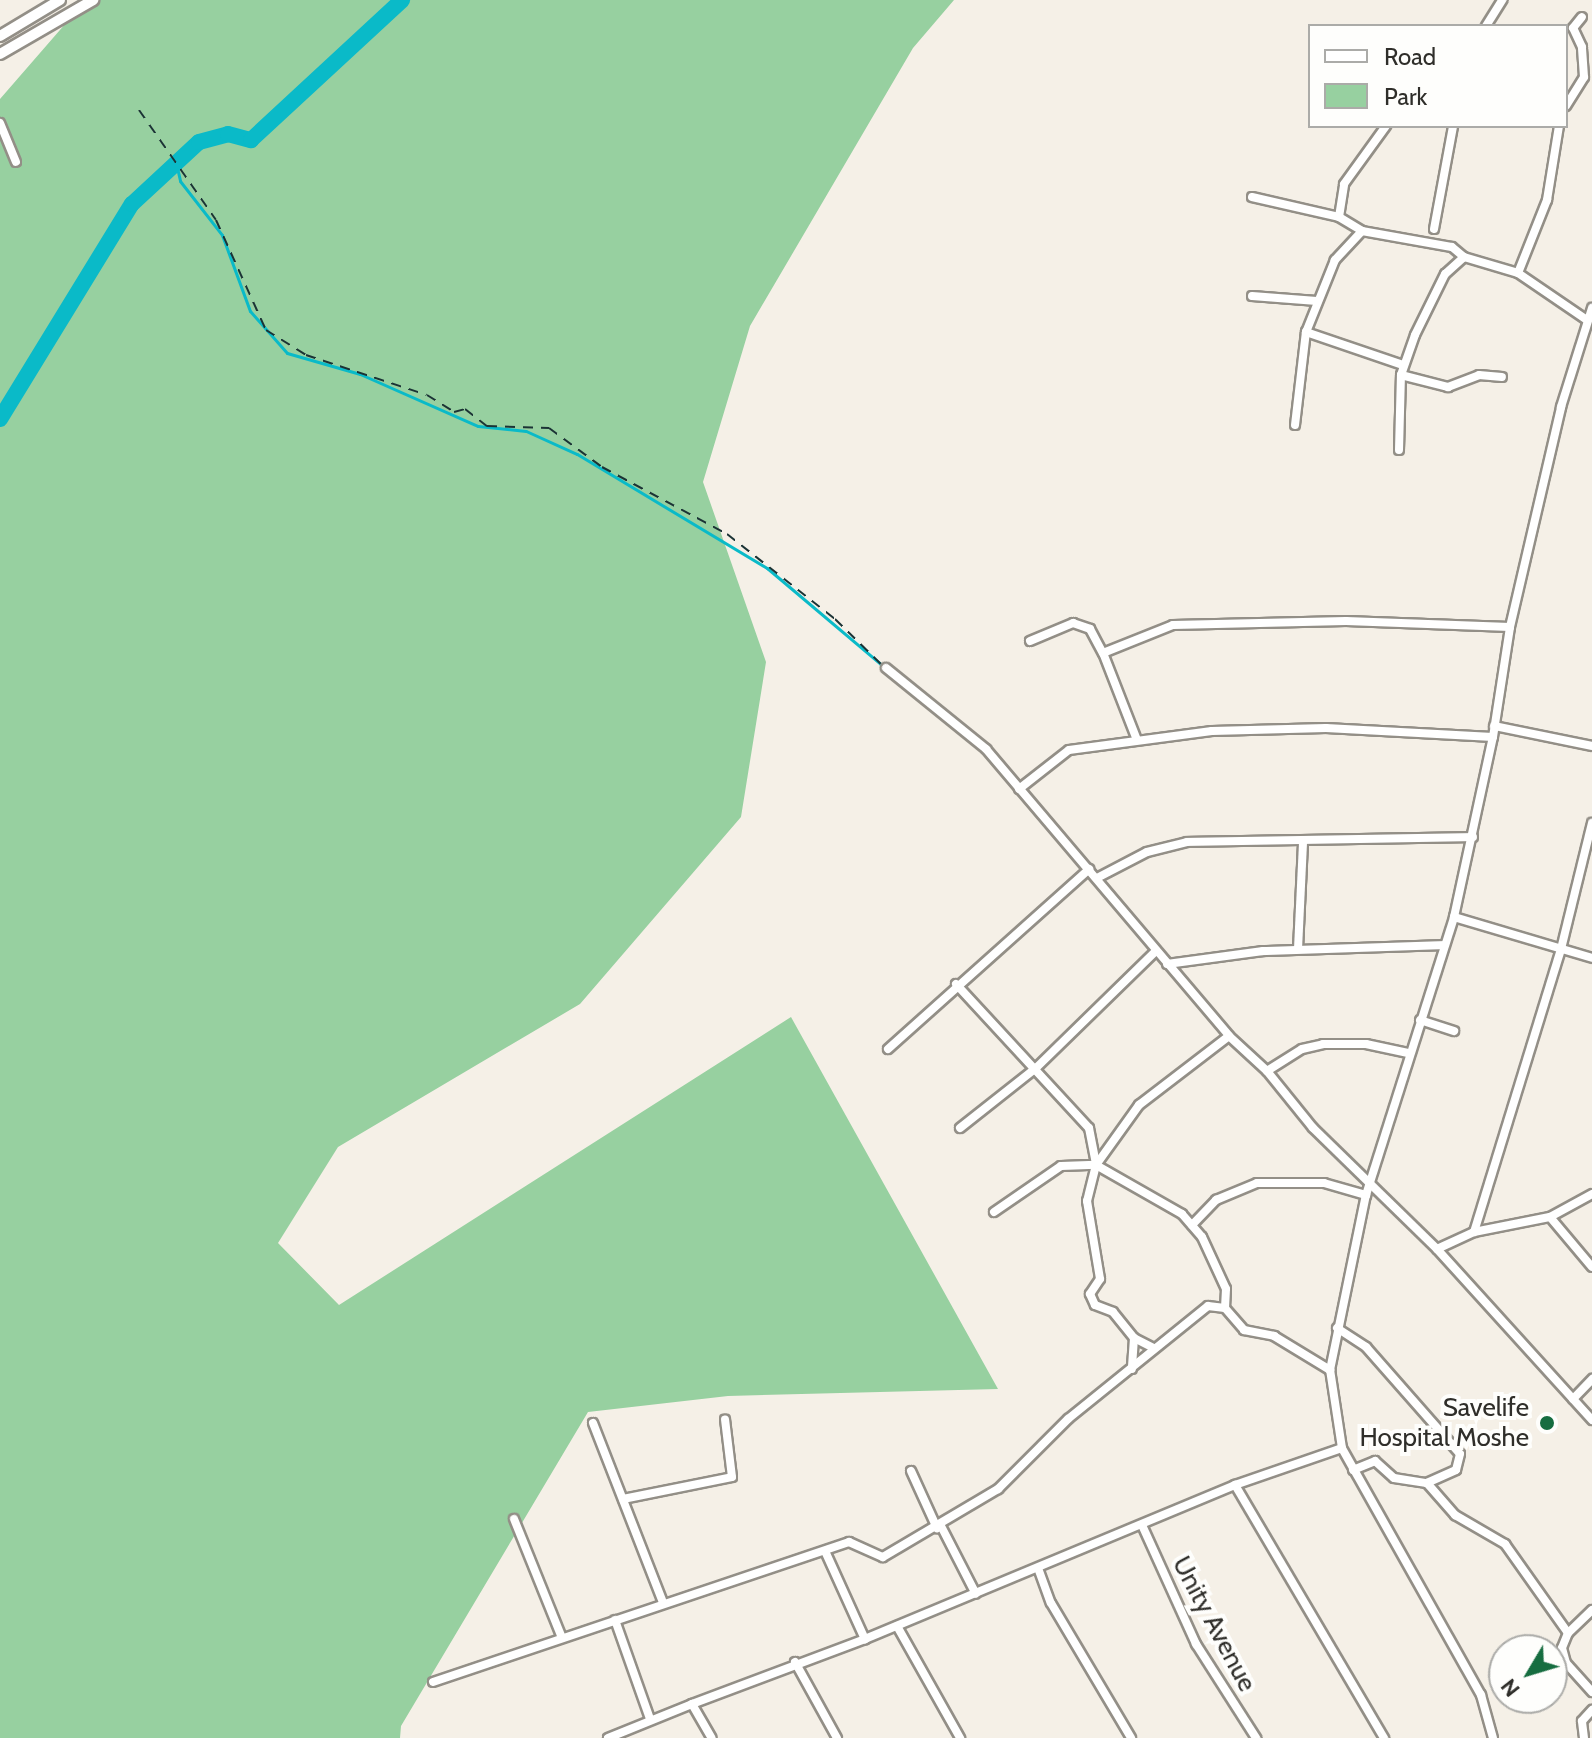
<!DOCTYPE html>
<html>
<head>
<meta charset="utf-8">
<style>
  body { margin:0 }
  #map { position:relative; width:1592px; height:1738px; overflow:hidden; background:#f5f0e7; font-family:Cabin,sans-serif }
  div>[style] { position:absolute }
  .green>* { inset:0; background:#97d0a0 }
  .stream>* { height:3px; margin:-1.5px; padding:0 1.5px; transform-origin:1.5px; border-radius:1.5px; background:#0abac8 }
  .river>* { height:16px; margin:-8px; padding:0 8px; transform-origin:8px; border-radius:8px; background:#0abac8 }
  .ferry>* { height:2px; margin-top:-1px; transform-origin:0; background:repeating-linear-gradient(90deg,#1b3335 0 10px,transparent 0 18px) }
  .roads { filter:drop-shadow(2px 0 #938f87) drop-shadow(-2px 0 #938f87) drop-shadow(0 2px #938f87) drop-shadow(0 -2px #938f87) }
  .minor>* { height:8px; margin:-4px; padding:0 4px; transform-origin:4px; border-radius:4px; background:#fff }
  .tertiary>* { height:10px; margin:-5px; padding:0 5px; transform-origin:5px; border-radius:5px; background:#fff }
  .dots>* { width:22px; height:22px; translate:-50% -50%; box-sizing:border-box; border:4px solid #fefefc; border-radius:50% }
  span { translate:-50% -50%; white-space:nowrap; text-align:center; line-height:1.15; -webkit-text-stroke:8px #fefefc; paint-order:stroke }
  .poi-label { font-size:26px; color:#2f2e2a }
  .right { translate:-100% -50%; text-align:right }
  .street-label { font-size:26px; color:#2f2e2a }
  .legend { position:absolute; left:1308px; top:24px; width:260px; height:104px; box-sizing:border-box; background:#fefefc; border:2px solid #ababa8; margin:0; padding:10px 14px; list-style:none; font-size:24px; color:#2f2e2a }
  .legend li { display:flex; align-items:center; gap:16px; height:40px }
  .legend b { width:40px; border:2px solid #ababa8 }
  .north { position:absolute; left:1488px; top:1634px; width:80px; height:80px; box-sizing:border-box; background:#fefefc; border:2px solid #ababa8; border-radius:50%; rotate:232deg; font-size:22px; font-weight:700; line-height:32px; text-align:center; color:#2f2e2a }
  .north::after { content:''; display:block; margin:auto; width:28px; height:36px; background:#166d40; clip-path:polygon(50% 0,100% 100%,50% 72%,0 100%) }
</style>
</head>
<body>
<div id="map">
  <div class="green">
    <div style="clip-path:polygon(86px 0,954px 0,913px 48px,750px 326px,703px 482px,766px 662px,741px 817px,580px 1004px,338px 1147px,278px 1243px,339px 1305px,791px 1017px,998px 1389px,728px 1396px,588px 1412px,401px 1726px,400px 1738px,0 1738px,0 99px)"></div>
  </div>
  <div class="stream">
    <div style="left:176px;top:163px;width:18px;rotate:77deg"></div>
    <div style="left:180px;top:181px;width:68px;rotate:52.1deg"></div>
    <div style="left:222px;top:235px;width:81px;rotate:69.8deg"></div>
    <div style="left:250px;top:311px;width:56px;rotate:48.6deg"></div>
    <div style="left:287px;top:353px;width:76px;rotate:16deg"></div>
    <div style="left:360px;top:374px;width:129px;rotate:23.8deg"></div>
    <div style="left:478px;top:426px;width:48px;rotate:5.9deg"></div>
    <div style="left:526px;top:431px;width:56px;rotate:24.3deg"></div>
    <div style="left:577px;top:454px;width:222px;rotate:31deg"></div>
    <div style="left:767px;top:568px;width:152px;rotate:40.2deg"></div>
  </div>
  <div class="river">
    <div style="left:0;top:419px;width:252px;rotate:-58.5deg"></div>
    <div style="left:132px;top:204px;width:91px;rotate:-42.8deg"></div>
    <div style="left:199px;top:142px;width:30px;rotate:-15deg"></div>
    <div style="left:228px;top:134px;width:24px;rotate:15deg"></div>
    <div style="left:251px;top:140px;width:206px;rotate:-42.8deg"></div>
  </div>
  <div class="ferry">
    <div style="left:139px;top:110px;width:134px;rotate:55deg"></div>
    <div style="left:216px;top:220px;width:121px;rotate:65.6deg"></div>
    <div style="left:266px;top:330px;width:47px;rotate:32deg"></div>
    <div style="left:306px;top:355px;width:127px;rotate:18.3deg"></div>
    <div style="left:427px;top:395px;width:32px;rotate:32deg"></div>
    <div style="left:454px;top:412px;width:11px;rotate:-15deg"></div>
    <div style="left:465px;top:409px;width:28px;rotate:38deg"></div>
    <div style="left:487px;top:426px;width:62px;rotate:1.8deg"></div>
    <div style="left:549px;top:428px;width:66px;rotate:36.3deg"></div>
    <div style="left:602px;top:467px;width:142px;rotate:28.2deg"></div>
    <div style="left:727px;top:534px;width:137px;rotate:38.2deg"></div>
    <div style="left:835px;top:619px;width:66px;rotate:44.4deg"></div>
  </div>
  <div class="roads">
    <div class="minor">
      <div style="left:1486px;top:26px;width:31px;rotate:-58deg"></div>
      <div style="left:1566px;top:106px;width:34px;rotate:-58deg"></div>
      <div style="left:1584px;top:77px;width:30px;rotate:-94deg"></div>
      <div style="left:1582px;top:47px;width:21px;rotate:-115deg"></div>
      <div style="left:1573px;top:28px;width:14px;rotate:-51deg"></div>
      <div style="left:0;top:123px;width:42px;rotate:67.7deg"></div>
      <div style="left:1252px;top:197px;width:89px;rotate:12.9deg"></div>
      <div style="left:1339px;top:217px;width:33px;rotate:-81deg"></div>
      <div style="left:1344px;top:184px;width:72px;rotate:-54.1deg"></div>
      <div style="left:1339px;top:217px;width:27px;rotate:31deg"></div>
      <div style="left:1362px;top:231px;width:91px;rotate:10.1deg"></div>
      <div style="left:1452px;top:247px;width:16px;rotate:40deg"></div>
      <div style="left:1464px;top:257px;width:56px;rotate:16.5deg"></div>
      <div style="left:1518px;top:273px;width:83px;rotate:34.3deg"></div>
      <div style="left:1434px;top:229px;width:105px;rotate:-79.5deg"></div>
      <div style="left:1362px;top:231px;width:40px;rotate:133deg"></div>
      <div style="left:1335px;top:260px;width:78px;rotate:111.9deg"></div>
      <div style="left:1306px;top:332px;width:102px;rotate:18.8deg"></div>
      <div style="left:1464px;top:257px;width:25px;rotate:138deg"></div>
      <div style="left:1445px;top:274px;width:68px;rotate:116.2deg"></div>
      <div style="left:1415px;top:335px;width:42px;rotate:109.3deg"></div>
      <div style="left:1401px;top:375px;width:49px;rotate:14.3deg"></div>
      <div style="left:1448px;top:387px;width:33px;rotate:-21deg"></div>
      <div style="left:1479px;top:375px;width:23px;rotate:5deg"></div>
      <div style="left:1518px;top:273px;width:79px;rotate:-68.3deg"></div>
      <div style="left:1547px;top:200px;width:75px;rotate:-80.8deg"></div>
      <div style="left:1252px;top:296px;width:65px;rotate:4.4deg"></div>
      <div style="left:1295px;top:425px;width:94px;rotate:-83.3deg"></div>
      <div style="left:1399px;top:450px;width:75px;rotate:-88.5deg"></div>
      <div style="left:1030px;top:641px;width:47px;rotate:-22.7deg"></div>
      <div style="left:1073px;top:623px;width:18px;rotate:19deg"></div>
      <div style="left:1090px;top:629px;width:27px;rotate:62deg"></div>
      <div style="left:886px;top:668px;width:129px;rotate:39deg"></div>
      <div style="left:986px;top:749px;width:376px;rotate:49.7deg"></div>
      <div style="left:1229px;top:1036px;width:52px;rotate:42.6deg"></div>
      <div style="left:1267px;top:1071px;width:73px;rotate:51.1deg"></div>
      <div style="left:1313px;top:1128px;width:173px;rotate:44.3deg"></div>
      <div style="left:1437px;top:1249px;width:231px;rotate:47.8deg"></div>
      <div style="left:1494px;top:726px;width:100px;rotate:11.5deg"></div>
      <div style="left:1137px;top:740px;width:93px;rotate:-111.3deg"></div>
      <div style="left:1103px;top:653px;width:75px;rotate:-21.8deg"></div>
      <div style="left:1173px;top:625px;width:173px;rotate:-1.3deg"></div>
      <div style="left:1346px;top:621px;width:164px;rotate:2.1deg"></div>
      <div style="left:1019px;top:789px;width:63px;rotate:-38deg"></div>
      <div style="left:1069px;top:750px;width:144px;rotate:-7.6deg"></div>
      <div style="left:1212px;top:731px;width:114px;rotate:-1.5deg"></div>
      <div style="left:1326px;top:728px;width:167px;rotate:3.1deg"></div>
      <div style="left:1097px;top:878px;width:56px;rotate:-27.5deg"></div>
      <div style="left:1147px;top:852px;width:41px;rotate:-14deg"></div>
      <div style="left:1187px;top:842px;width:286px;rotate:-1deg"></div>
      <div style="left:1454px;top:917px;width:144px;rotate:16.5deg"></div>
      <div style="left:1298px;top:949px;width:108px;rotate:-87.3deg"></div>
      <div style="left:1167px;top:964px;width:97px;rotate:-7.7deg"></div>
      <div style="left:1263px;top:951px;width:179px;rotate:-1.9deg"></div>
      <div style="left:956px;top:984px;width:196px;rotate:47.3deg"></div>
      <div style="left:1089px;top:1128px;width:38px;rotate:79deg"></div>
      <div style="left:1096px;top:1165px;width:37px;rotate:104deg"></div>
      <div style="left:1087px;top:1201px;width:79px;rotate:80.5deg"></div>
      <div style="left:1100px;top:1279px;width:18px;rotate:124deg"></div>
      <div style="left:1090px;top:1294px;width:12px;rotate:66deg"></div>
      <div style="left:1095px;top:1305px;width:19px;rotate:21deg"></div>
      <div style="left:1113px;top:1312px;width:33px;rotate:51deg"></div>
      <div style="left:1134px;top:1338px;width:31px;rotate:94deg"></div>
      <div style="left:1420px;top:1020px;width:36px;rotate:18deg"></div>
      <div style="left:888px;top:1049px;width:270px;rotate:-41.8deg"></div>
      <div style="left:1267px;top:1071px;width:41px;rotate:-32.2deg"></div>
      <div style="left:1302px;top:1049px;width:22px;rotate:-13deg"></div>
      <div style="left:1323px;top:1044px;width:43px"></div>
      <div style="left:1366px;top:1044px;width:43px;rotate:12.1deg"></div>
      <div style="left:960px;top:1128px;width:97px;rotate:-38.3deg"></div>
      <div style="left:1036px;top:1068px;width:168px;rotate:-44.3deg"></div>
      <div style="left:1096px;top:1165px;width:99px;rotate:29.7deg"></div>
      <div style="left:1182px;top:1214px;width:30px;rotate:49deg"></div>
      <div style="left:1202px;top:1237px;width:57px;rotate:65.2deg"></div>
      <div style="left:1226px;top:1289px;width:19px;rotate:93deg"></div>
      <div style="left:994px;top:1212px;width:81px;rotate:-34.5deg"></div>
      <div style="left:1061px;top:1166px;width:35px;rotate:-2deg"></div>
      <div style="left:1096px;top:1165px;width:74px;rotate:-54.4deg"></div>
      <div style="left:1139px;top:1105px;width:113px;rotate:-37.5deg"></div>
      <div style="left:1550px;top:1217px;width:65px;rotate:50deg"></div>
      <div style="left:1192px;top:1225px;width:35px;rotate:-46deg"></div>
      <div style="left:1216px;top:1200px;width:44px;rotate:-22.5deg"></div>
      <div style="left:1257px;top:1183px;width:67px"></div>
      <div style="left:1324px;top:1183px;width:44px;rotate:15.9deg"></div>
      <div style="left:1474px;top:1232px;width:296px;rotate:-72.9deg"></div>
      <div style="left:1561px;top:949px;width:130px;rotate:-76.2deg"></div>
      <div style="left:1437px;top:1249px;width:41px;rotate:-24.7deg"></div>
      <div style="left:1474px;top:1232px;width:77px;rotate:-11.2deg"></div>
      <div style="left:1550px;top:1217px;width:48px;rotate:-28.7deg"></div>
      <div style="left:1337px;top:1328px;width:35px;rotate:33deg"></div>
      <div style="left:1366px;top:1347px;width:142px;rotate:48.7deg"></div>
      <div style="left:1460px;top:1454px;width:16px;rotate:104deg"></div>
      <div style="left:1456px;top:1470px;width:32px;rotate:156deg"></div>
      <div style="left:1134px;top:1338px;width:22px;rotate:27deg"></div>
      <div style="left:1573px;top:1399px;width:28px;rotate:-46deg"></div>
      <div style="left:593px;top:1423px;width:193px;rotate:68.7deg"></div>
      <div style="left:1353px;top:1470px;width:24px;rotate:-22deg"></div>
      <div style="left:1375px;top:1461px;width:25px;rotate:42deg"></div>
      <div style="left:1394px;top:1478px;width:33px;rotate:9deg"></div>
      <div style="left:1427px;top:1483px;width:43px;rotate:48.8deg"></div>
      <div style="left:1455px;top:1515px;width:58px;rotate:30.1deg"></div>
      <div style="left:1505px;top:1544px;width:109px;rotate:54.7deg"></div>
      <div style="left:911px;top:1471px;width:63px;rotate:65.5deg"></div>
      <div style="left:1235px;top:1485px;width:294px;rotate:59.5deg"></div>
      <div style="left:623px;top:1499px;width:111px;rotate:-11.4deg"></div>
      <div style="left:732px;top:1477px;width:58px;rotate:-96.9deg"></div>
      <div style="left:514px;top:1519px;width:128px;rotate:68deg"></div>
      <div style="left:1142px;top:1525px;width:131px;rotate:65.6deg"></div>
      <div style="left:1196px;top:1644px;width:112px;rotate:57.4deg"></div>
      <div style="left:941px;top:1526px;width:76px;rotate:62.8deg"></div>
      <div style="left:825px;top:1551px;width:97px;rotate:65.6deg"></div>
      <div style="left:1038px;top:1568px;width:37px;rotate:70deg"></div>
      <div style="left:1051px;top:1603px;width:157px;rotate:59.3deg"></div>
      <div style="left:1592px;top:1610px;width:33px;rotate:136deg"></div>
      <div style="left:1568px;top:1633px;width:16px;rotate:112deg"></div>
      <div style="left:1562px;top:1648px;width:16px;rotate:75deg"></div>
      <div style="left:1566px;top:1663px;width:39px;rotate:48deg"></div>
      <div style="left:615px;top:1620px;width:105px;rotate:70.5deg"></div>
      <div style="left:897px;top:1626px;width:129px;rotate:60.6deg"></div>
      <div style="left:795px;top:1662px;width:87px;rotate:61.1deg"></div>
      <div style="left:433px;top:1682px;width:439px;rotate:-18.6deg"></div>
      <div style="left:849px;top:1542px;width:37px;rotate:24deg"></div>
      <div style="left:883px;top:1557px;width:134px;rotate:-30.6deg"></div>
      <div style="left:998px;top:1489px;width:99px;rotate:-45deg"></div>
      <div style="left:1068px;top:1419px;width:180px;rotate:-38.9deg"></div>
      <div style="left:1208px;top:1306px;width:17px;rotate:7deg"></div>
      <div style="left:1225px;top:1308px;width:29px;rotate:49deg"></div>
      <div style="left:1244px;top:1330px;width:31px;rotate:11deg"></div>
      <div style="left:1274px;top:1336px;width:66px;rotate:31.3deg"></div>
      <div style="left:692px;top:1704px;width:185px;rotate:-20.6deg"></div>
      <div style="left:865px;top:1639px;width:401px;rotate:-22.6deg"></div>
      <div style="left:1235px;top:1485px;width:113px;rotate:-19.1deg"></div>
      <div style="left:608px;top:1738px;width:91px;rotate:-22deg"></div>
      <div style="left:692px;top:1704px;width:39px;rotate:60deg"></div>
      <div style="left:1493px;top:1738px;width:45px;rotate:-105.6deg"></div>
      <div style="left:1481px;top:1695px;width:283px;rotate:-119.4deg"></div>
      <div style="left:1342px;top:1448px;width:79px;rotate:-98.7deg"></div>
      <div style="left:1330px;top:1370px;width:179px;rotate:-78.4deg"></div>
      <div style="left:1366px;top:1195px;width:292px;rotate:-72.4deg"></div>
      <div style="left:1454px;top:917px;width:184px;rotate:-77.8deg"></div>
      <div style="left:1493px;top:737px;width:111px;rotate:-81.2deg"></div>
      <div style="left:1510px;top:627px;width:226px;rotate:-76.9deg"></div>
      <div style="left:1561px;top:407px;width:104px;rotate:-72.6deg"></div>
      <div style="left:1584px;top:1738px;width:17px;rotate:-97deg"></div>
      <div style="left:1582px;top:1721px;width:15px;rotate:-48deg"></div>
    </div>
    <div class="tertiary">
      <div style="left:0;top:36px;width:70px;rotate:-31deg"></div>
      <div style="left:0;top:54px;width:108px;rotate:-30.1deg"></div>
    </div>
  </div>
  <div class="dots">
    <div style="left:1547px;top:1423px;background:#166d40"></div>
  </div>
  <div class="poi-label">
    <span class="right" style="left:1529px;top:1423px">Savelife<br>Hospital Moshe</span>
  </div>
  <div class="street-label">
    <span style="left:1214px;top:1624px;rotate:62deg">Unity Avenue</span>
  </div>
  <ul class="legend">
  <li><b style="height:10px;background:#fff"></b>Road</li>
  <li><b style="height:22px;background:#97d0a0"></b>Park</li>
  </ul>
  <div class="north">N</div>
</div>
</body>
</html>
